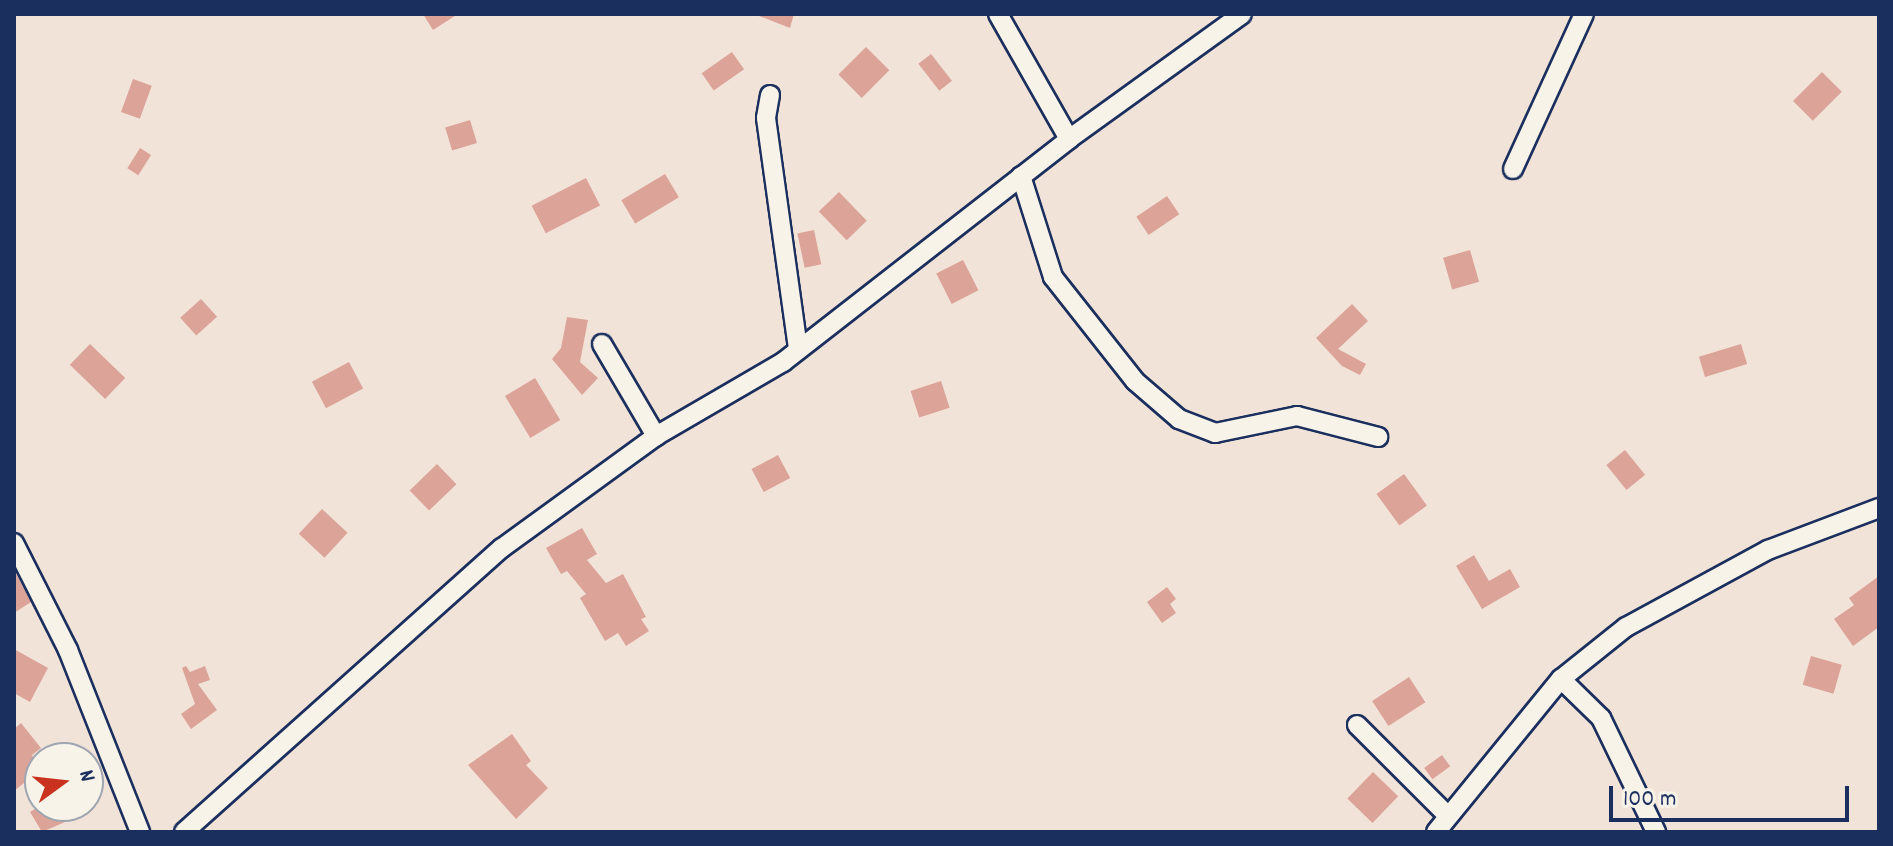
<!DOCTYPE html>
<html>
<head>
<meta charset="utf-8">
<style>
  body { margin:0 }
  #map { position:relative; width:1893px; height:846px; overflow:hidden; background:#f2e3d8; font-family:Dekko,sans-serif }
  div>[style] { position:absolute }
  .building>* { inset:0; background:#dca399; transform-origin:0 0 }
  .roads { filter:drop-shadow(2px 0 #1b2f5e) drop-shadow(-2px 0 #1b2f5e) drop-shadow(0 2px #1b2f5e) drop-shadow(0 -2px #1b2f5e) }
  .street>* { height:18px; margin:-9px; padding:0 9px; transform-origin:9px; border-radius:9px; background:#f7f3e8 }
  span { translate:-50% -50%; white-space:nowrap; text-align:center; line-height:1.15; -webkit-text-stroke:6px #f7f3e8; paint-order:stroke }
  .frame { position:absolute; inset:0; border:16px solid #1b2f5e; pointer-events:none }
  .north { position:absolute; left:24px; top:742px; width:80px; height:80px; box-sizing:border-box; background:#f7f3e8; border:2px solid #9fa5b1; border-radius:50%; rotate:75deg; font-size:22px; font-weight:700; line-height:32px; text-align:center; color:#1b2f5e }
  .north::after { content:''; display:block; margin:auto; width:28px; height:36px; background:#c8321e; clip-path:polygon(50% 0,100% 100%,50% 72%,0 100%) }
  .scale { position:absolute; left:1609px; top:786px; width:240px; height:36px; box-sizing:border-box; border:4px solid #1b2f5e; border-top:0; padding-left:10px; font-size:24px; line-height:28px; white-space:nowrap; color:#1b2f5e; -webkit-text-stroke:6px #f7f3e8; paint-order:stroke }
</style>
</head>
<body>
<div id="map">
  <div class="building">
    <div style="clip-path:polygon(423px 14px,458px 14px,433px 30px)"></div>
    <div style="clip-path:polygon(754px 14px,794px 14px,790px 28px)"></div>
    <div style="left:866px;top:47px;width:33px;height:39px;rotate:45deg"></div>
    <div style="left:732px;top:52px;width:21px;height:37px;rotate:55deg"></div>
    <div style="left:931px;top:54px;width:34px;height:16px;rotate:52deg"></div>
    <div style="left:1822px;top:72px;width:28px;height:41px;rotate:45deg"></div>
    <div style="left:133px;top:79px;width:20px;height:35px;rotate:20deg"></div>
    <div style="left:470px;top:120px;width:24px;height:26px;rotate:73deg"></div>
    <div style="left:140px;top:148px;width:13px;height:24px;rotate:32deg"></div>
    <div style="left:665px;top:174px;width:27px;height:51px;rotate:59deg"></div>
    <div style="left:586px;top:178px;width:31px;height:61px;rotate:63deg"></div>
    <div style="left:839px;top:192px;width:40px;height:28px;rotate:46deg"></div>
    <div style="left:1167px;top:196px;width:22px;height:37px;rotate:56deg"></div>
    <div style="left:814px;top:230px;width:35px;height:17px;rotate:78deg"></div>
    <div style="left:1470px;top:250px;width:33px;height:28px;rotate:74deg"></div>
    <div style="left:963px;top:260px;width:34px;height:30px;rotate:63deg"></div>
    <div style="left:201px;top:299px;width:24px;height:28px;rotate:48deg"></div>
    <div style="clip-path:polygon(1352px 304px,1368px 321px,1338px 349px,1366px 364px,1360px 375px,1342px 366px,1316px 338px)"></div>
    <div style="clip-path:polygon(567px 317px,588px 320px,580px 362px,598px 378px,582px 395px,552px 359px,561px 348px)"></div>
    <div style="left:90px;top:344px;width:49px;height:29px;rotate:44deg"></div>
    <div style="left:1741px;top:344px;width:21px;height:44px;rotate:73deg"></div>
    <div style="left:349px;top:362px;width:30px;height:42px;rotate:62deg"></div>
    <div style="left:535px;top:378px;width:49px;height:35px;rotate:59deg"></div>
    <div style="left:941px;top:381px;width:28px;height:32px;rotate:72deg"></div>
    <div style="left:1625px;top:450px;width:32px;height:24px;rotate:51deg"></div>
    <div style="left:778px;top:455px;width:26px;height:30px;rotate:62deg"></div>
    <div style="left:437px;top:464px;width:28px;height:38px;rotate:46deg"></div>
    <div style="left:1404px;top:474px;width:39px;height:34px;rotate:54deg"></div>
    <div style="left:322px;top:509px;width:35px;height:34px;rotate:43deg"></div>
    <div style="clip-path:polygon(582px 528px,597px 554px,587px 560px,606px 583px,623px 574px,646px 617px,641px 619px,649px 631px,626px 646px,618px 633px,605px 641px,580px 598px,586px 594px,567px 571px,561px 574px,546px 548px)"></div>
    <div style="clip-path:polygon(1474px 555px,1489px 581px,1510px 569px,1520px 587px,1482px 609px,1456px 566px)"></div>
    <div style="clip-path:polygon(14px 570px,31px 602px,14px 613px)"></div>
    <div style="clip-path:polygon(1879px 576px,1879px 627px,1853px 646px,1834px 619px,1854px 605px,1849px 598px)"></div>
    <div style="clip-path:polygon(1167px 587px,1176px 599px,1170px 604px,1176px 613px,1162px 623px,1147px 602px)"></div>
    <div style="clip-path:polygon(14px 649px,48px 668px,30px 702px,14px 693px)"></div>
    <div style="left:1811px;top:656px;width:32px;height:30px;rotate:16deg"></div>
    <div style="clip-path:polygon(186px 666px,190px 672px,205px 666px,210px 680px,198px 684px,217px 710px,191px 729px,181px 714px,195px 704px,182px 668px)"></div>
    <div style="left:1409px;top:677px;width:30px;height:44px;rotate:57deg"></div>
    <div style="clip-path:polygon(21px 723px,41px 748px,32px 755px,40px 770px,14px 791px,14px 729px)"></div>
    <div style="clip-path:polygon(512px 734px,531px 761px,526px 765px,548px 788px,516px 819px,468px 765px)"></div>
    <div style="left:1442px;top:755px;width:14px;height:22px;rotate:54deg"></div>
    <div style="left:1373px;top:772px;width:35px;height:37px;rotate:44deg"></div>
    <div style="clip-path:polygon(40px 806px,64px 806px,72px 819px,42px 832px,30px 812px)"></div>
  </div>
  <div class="roads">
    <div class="street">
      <div style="left:998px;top:14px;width:144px;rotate:60.4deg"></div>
      <div style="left:770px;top:95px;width:23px;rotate:100deg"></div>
      <div style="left:766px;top:118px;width:234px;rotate:82.1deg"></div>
      <div style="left:1513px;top:169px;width:170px;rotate:-65.4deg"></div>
      <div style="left:1021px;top:176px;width:106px;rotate:72.4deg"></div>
      <div style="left:1053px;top:277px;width:132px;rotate:51.7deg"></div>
      <div style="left:1135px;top:381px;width:58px;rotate:40.8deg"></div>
      <div style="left:1179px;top:419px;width:39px;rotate:21deg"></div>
      <div style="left:1215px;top:433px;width:84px;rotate:-11.7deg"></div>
      <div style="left:1297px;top:416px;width:84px;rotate:14.5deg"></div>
      <div style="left:602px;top:344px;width:107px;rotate:59.6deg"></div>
      <div style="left:14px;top:543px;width:120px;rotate:63.2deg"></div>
      <div style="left:68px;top:650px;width:196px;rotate:68.4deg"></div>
      <div style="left:1561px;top:679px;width:56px;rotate:44.3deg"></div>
      <div style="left:1601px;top:718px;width:127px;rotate:64.2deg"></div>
      <div style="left:1357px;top:725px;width:129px;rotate:45deg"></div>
      <div style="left:184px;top:832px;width:426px;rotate:-41.8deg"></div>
      <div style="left:502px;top:548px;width:190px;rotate:-36deg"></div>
      <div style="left:656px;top:436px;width:147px;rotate:-30.2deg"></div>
      <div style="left:783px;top:362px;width:363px;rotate:-37.9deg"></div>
      <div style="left:1069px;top:139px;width:213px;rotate:-35.8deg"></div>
      <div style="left:1436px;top:832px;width:198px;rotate:-50.8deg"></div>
      <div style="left:1561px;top:679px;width:83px;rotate:-38.7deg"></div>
      <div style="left:1626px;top:627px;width:162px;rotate:-28.5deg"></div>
      <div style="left:1768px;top:550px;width:119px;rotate:-20.7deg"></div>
    </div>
  </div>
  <div class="frame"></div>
  <div class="north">N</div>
  <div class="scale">100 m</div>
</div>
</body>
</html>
